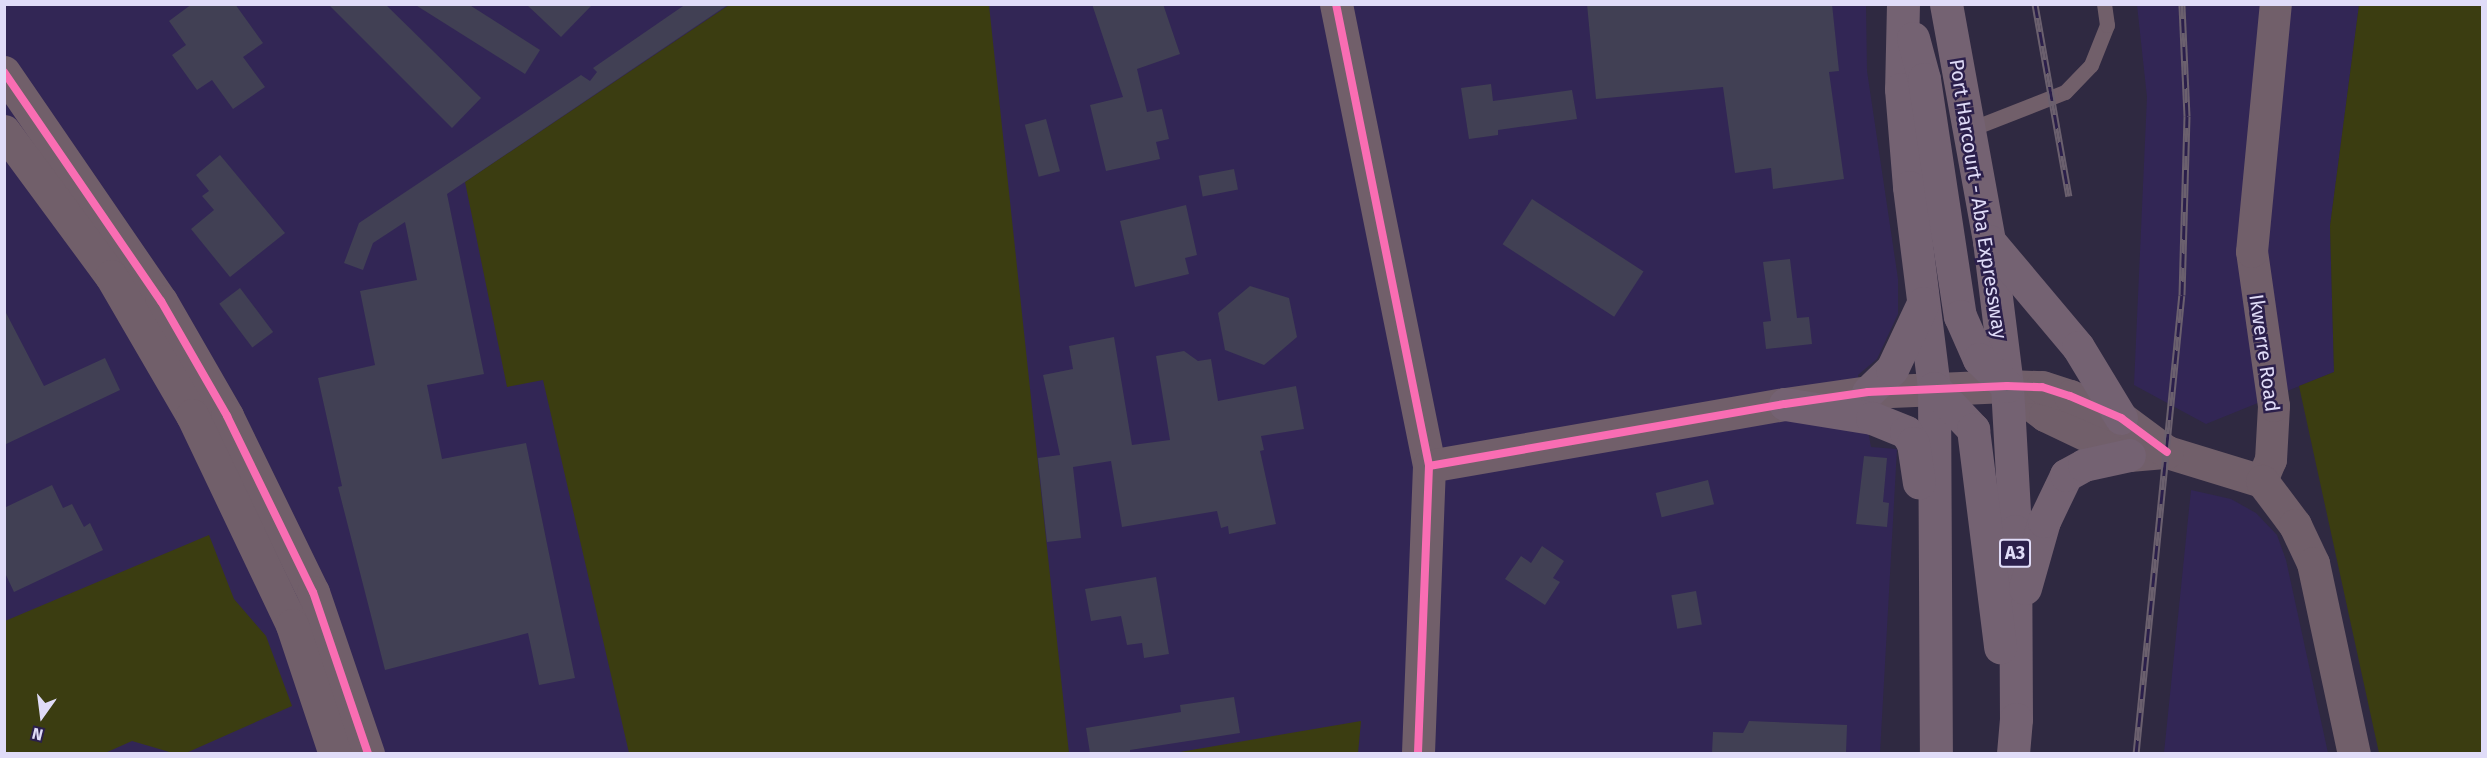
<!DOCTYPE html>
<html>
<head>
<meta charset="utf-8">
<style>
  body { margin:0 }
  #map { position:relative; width:2487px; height:758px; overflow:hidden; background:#2f2941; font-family:"Fira Sans",sans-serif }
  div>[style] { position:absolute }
  .built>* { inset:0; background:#322655 }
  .green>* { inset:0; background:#3b3d11 }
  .building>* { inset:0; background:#414054; transform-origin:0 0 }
  .service>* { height:15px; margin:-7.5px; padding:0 7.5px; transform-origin:7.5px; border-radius:7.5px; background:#715f6a }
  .minor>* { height:32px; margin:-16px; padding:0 16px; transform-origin:16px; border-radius:16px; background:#715f6a }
  .tertiary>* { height:33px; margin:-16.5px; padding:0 16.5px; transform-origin:16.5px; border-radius:16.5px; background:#715f6a }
  .trunk>* { height:33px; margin:-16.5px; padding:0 16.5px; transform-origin:16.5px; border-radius:16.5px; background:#746272 }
  .rail>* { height:7px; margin-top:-3.5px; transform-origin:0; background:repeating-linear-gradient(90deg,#2b1f4b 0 14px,#6b606e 0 28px); box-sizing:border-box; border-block:2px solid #6b606e }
  .cycleway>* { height:8px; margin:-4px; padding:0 4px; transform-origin:4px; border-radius:4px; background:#f96db3 }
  span { translate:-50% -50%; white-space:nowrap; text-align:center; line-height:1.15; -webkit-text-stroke:5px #2b1f4b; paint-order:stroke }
  .shield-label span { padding:2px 4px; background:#2b1f4b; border:2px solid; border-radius:4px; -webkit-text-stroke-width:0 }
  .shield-label { font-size:18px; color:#e0dcf8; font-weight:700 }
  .street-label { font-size:20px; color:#e0dcf8 }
  .frame { position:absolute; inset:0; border:6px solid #e0dcf8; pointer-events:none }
  .north { position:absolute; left:12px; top:686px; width:60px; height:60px; -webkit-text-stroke:4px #2b1f4b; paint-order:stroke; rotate:194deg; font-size:16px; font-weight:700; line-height:24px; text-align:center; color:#e0dcf8 }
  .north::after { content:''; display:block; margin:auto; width:21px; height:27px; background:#e0dcf8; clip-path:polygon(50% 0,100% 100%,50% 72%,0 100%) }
</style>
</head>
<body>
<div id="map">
  <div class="built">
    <div style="clip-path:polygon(4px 5px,1866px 5px,1867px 71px,1898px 279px,1898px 314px,1877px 359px,1858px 375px,1871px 447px,1897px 449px,1880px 753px,5px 753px)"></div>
    <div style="clip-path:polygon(2137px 5px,2359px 5px,2330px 226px,2334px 372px,2206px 424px,2134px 385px,2147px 97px)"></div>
    <div style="clip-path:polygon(2191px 490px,2231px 499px,2256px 513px,2277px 535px,2286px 560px,2328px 753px,2164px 753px)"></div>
  </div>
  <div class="green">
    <div style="clip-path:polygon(729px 5px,989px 5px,1069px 753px,629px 753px,543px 380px,507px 387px,465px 182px)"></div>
    <div style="clip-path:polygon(2359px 5px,2482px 5px,2482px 753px,2379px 753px,2299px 386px,2334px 372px,2330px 226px)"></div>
    <div style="clip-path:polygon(209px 535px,234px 599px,266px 636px,292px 706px,186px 753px,173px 753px,132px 741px,105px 753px,5px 753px,5px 621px)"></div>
    <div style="clip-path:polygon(1361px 721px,1358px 753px,1174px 753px)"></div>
  </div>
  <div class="building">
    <div style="clip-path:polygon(192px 4px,235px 4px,263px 43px,243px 57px,265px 87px,233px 109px,212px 80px,197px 90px,172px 55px,186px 45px,169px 21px)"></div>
    <div style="clip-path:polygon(328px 4px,385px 4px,481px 98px,452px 128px)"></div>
    <div style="clip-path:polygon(414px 4px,468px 4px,540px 50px,525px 74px)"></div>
    <div style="clip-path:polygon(526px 4px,593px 4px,561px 37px)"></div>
    <div style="clip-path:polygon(686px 4px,729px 4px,447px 194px,484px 374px,427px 385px,442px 459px,526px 443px,575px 678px,539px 685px,528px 633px,385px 670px,338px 487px,342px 486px,318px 378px,375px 365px,360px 291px,417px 280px,405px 222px,373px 243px,363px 270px,344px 263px,359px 223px,581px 75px,590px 81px,597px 72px,593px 68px)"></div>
    <div style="clip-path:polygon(1092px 4px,1163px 4px,1180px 54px,1137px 69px,1147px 112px,1162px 109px,1169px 139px,1156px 142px,1160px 159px,1106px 171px,1090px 105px,1123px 97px)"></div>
    <div style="clip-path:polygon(1587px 4px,1832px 4px,1839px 71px,1829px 72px,1844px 179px,1773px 189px,1771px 168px,1735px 173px,1723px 87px,1596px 99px)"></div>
    <div style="clip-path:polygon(1491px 84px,1493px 101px,1572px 90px,1577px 119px,1498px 130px,1498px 135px,1469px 139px,1461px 88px)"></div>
    <div style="left:1046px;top:119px;width:54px;height:22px;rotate:75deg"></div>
    <div style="clip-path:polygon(220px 155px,285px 233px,230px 277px,191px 229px,214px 210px,202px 196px,209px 191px,196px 175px)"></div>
    <div style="left:1234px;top:169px;width:21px;height:36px;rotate:79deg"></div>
    <div style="left:1532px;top:199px;width:133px;height:54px;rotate:33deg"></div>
    <div style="clip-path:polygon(1186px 205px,1197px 255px,1185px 258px,1189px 274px,1135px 287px,1120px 221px)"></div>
    <div style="clip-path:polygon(1790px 259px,1797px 318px,1809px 317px,1812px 344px,1766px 349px,1763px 322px,1771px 321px,1763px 262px)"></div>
    <div style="clip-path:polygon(1250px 286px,1289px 298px,1297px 337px,1264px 365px,1225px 350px,1218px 313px)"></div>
    <div style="left:240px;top:288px;width:55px;height:26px;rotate:53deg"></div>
    <div style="clip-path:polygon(4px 309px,44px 386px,105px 358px,120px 390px,4px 445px)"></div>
    <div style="clip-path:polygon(1114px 337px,1132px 445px,1170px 440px,1156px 356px,1184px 351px,1198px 361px,1211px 359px,1218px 401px,1296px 386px,1304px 429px,1261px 436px,1264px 450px,1260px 451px,1276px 524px,1229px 534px,1228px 526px,1221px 528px,1217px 511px,1122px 527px,1111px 461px,1073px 467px,1081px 538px,1047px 542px,1038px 458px,1060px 455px,1043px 375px,1073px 369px,1069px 346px)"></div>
    <div style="clip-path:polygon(1864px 456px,1887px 458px,1883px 502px,1889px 503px,1887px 527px,1856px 524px)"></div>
    <div style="left:1708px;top:480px;width:25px;height:54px;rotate:76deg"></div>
    <div style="clip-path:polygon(52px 485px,63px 508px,72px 504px,84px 527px,90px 523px,103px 550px,14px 592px,4px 571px,4px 508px)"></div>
    <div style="clip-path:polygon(1542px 546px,1564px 561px,1553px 578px,1560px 582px,1545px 605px,1505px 579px,1521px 556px,1531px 563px)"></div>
    <div style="clip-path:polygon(1156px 577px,1169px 654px,1144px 658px,1142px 643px,1127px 645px,1121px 616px,1091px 621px,1085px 589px)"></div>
    <div style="left:1696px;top:591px;width:34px;height:25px;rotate:80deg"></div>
    <div style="clip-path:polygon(1234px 697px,1240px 733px,1130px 750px,1130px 753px,1090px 753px,1086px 728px,1181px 712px,1180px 705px)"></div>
    <div style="clip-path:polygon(1749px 721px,1847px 725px,1846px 753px,1712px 753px,1713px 732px,1743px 733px)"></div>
  </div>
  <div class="service">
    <div style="left:1968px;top:130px;width:104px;rotate:-21.4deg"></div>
    <div style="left:2065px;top:92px;width:37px;rotate:-46deg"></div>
    <div style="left:2091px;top:65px;width:43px;rotate:-68.2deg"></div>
    <div style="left:2107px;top:25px;width:21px;rotate:-98deg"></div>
  </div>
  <div class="minor">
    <div style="left:2262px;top:481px;width:23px;rotate:-67deg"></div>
    <div style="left:2271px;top:460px;width:54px;rotate:-86.8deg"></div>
    <div style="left:2274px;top:406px;width:156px;rotate:-98.1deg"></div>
    <div style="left:2252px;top:252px;width:249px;rotate:-84.5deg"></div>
  </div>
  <div class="tertiary">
    <div style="left:1336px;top:4px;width:471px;rotate:78.6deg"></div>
    <div style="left:1429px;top:466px;width:288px;rotate:92.2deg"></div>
    <div style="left:4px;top:72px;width:278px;rotate:55.6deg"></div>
    <div style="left:161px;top:301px;width:133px;rotate:60.1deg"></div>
    <div style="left:227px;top:416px;width:196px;rotate:64deg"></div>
    <div style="left:313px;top:592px;width:171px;rotate:71.2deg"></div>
    <div style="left:4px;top:131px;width:180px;rotate:53.6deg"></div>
    <div style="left:111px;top:276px;width:161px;rotate:59.8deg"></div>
    <div style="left:192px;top:415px;width:233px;rotate:64.5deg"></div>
    <div style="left:292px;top:625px;width:136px;rotate:71.6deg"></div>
    <div style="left:2007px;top:386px;width:48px;rotate:37.3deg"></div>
    <div style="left:2045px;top:415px;width:93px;rotate:25.5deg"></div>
    <div style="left:2129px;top:455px;width:38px;rotate:-5deg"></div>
    <div style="left:2167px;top:452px;width:99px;rotate:17deg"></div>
    <div style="left:2262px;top:481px;width:55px;rotate:53.1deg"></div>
    <div style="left:2295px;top:525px;width:42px;rotate:64.7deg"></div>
    <div style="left:2313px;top:563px;width:195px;rotate:77.9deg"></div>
    <div style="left:1429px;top:466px;width:361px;rotate:-9.9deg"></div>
    <div style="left:1785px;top:404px;width:84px;rotate:-8.2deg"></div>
    <div style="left:1868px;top:392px;width:139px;rotate:-2.5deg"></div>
    <div style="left:2007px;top:386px;width:35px;rotate:2deg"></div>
    <div style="left:2042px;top:387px;width:29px;rotate:18deg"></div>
    <div style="left:2070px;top:396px;width:56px;rotate:23.3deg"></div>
    <div style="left:2121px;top:418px;width:57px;rotate:36.5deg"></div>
  </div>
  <div class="trunk">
    <div style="left:1903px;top:4px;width:85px;rotate:91.3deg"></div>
    <div style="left:1901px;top:89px;width:98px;rotate:85.3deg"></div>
    <div style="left:1909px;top:187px;width:203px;rotate:82.9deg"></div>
    <div style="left:1934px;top:388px;width:366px;rotate:89.7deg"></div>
    <div style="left:1946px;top:4px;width:241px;rotate:79.7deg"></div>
    <div style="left:1989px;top:241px;width:146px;rotate:82.9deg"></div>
    <div style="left:2007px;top:386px;width:145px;rotate:86.8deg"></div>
    <div style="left:2015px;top:531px;width:188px;rotate:89.7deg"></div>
    <div style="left:2016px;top:719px;width:35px;rotate:95deg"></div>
    <div style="left:1913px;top:38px;width:42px;rotate:75deg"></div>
    <div style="left:1924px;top:79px;width:240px;rotate:81.4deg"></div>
    <div style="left:1960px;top:316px;width:47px;rotate:66.2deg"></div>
    <div style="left:1979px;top:359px;width:39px;rotate:44deg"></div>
    <div style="left:1989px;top:241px;width:138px;rotate:50deg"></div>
    <div style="left:2078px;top:347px;width:83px;rotate:58.8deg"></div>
    <div style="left:1934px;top:388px;width:57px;rotate:46.4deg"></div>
    <div style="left:1973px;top:429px;width:220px;rotate:82.9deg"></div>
    <div style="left:1868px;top:392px;width:33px;rotate:-44deg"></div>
    <div style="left:1892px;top:369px;width:73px;rotate:-64.8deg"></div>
    <div style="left:1785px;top:404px;width:88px;rotate:9.1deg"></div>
    <div style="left:1872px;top:418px;width:37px;rotate:22deg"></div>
    <div style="left:1906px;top:432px;width:13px;rotate:58deg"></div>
    <div style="left:1913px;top:443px;width:40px;rotate:81.5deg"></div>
    <div style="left:2025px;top:588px;width:70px;rotate:-74.2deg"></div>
    <div style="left:2044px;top:521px;width:51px;rotate:-64.4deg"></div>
    <div style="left:2066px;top:475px;width:21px;rotate:-29deg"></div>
    <div style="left:2084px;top:465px;width:46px;rotate:-12.5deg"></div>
  </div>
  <div class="rail">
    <div style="left:2035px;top:4px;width:195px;rotate:80deg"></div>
    <div style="left:2136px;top:754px;width:461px;rotate:-84.3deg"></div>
    <div style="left:2182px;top:295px;width:179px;rotate:-88.4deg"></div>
    <div style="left:2187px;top:116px;width:112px;rotate:-92.6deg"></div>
  </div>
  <div class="cycleway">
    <div style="left:1336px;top:4px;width:471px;rotate:78.6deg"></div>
    <div style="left:1429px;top:466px;width:288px;rotate:92.2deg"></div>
    <div style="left:4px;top:72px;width:278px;rotate:55.6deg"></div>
    <div style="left:161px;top:301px;width:133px;rotate:60.1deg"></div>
    <div style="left:227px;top:416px;width:196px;rotate:64deg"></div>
    <div style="left:313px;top:592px;width:171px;rotate:71.2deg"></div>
    <div style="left:1429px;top:466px;width:361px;rotate:-9.9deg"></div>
    <div style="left:1785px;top:404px;width:84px;rotate:-8.2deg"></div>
    <div style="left:1868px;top:392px;width:139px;rotate:-2.5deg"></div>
    <div style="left:2007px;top:386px;width:35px;rotate:2deg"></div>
    <div style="left:2042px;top:387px;width:29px;rotate:18deg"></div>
    <div style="left:2070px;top:396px;width:56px;rotate:23.3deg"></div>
    <div style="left:2121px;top:418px;width:57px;rotate:36.5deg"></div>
  </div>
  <div class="shield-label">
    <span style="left:2015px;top:553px">A3</span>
  </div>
  <div class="street-label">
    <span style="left:1978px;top:199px;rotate:81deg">Port Harcourt - Aba Expressway</span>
    <span style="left:2264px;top:353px;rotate:82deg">Ikwerre Road</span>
  </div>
  <div class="frame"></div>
  <div class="north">N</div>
</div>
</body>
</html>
